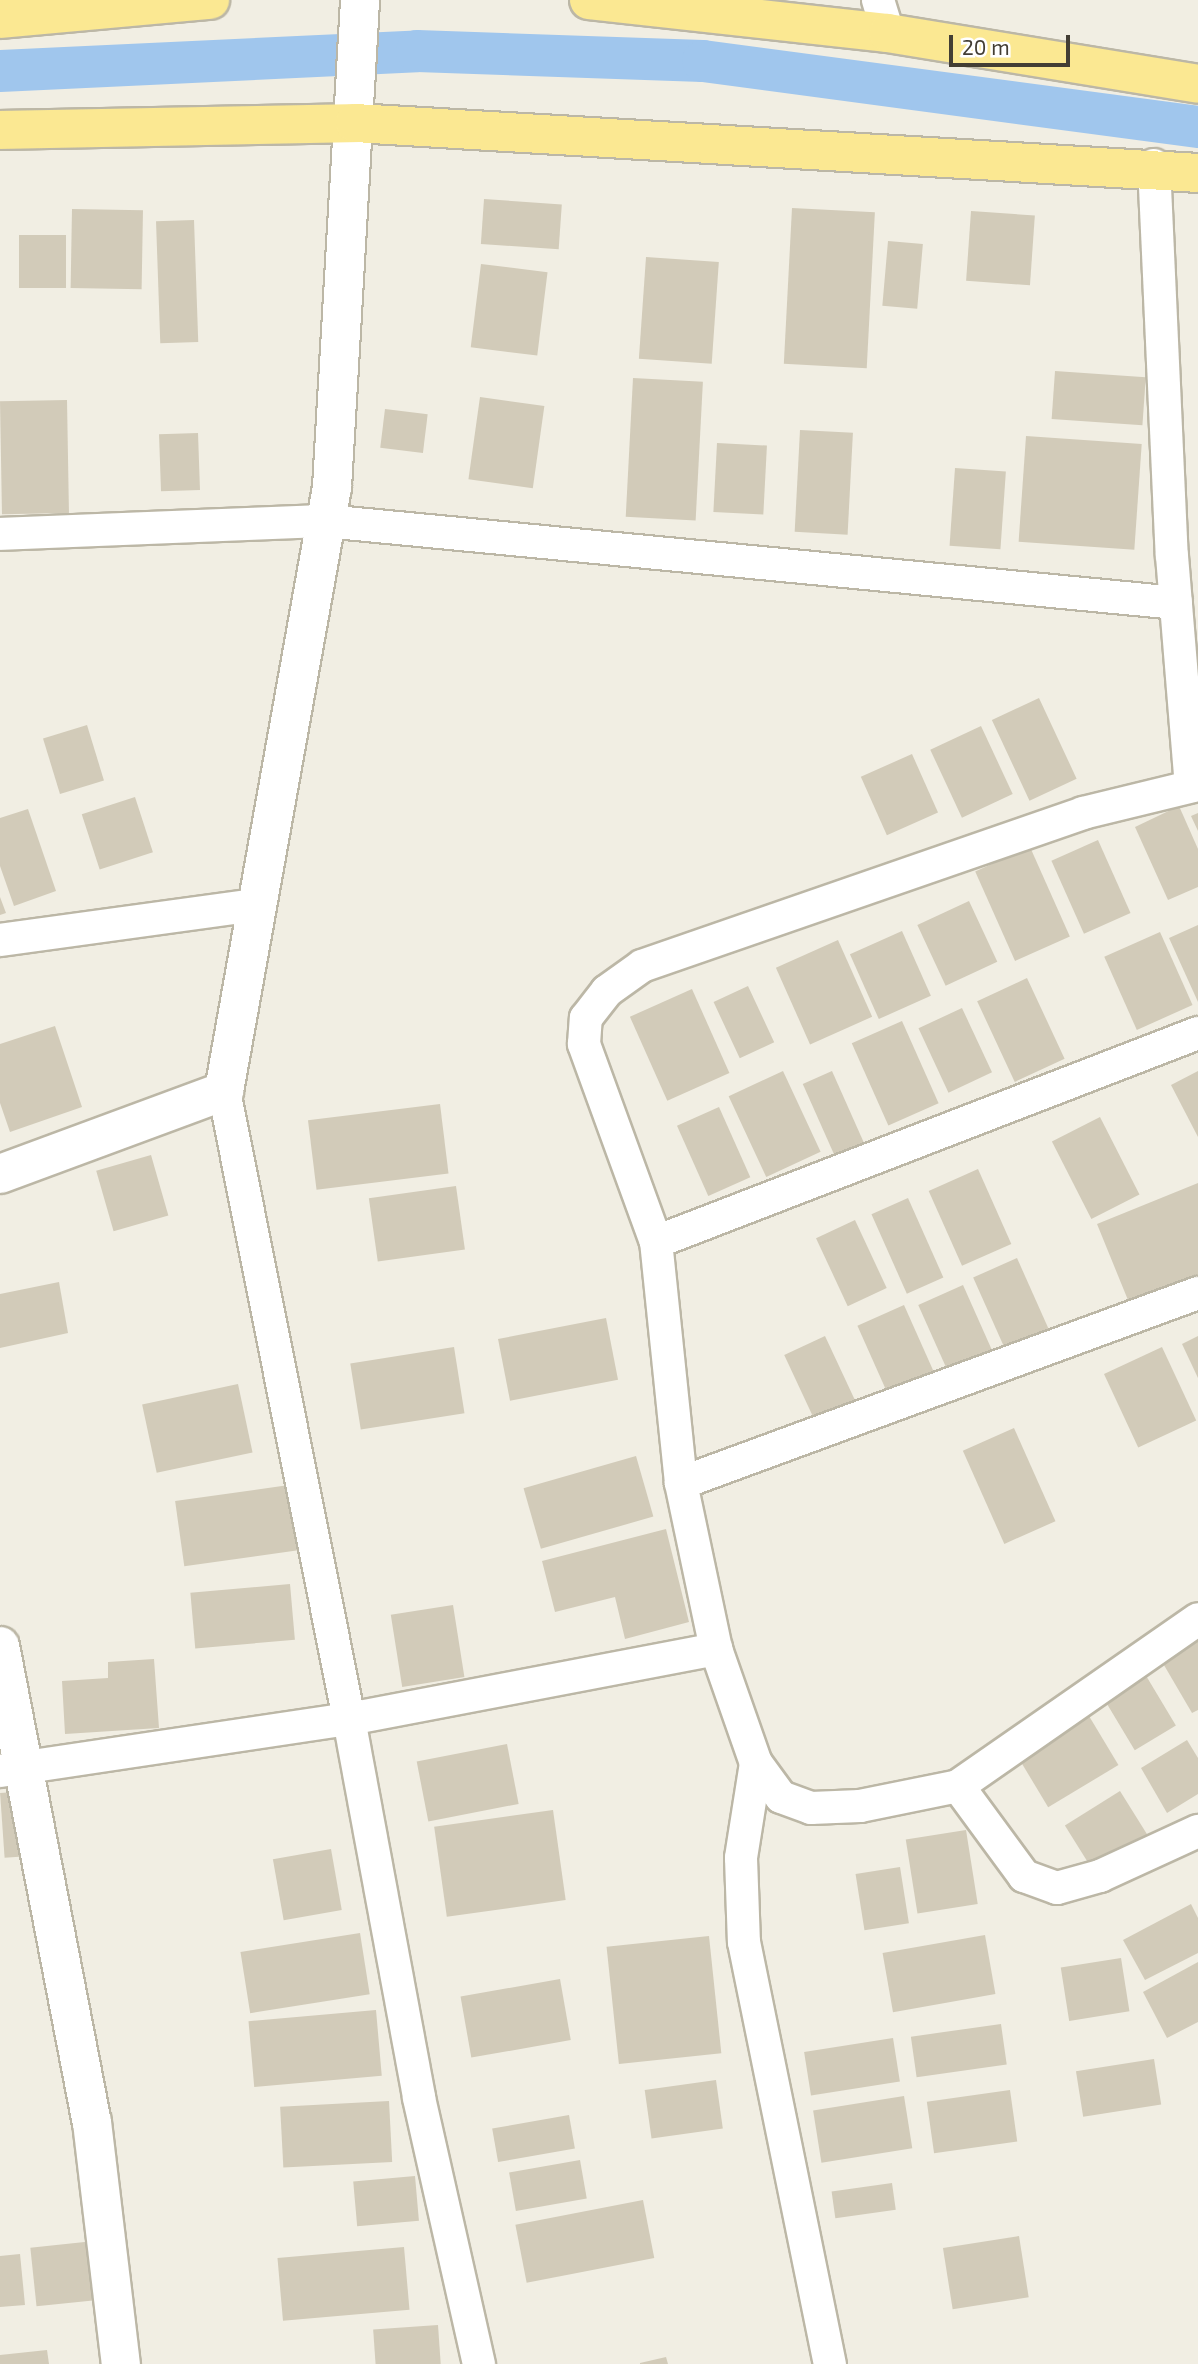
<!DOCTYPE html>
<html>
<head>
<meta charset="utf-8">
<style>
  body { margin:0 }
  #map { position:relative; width:1198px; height:2364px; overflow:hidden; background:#f1eee3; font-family:"Exo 2",sans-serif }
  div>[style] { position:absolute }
  .canal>* { height:42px; margin:-21px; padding:0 21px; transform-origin:21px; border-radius:21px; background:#a0c6ed }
  .building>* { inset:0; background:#d2cbb9; transform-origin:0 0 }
  .roads { filter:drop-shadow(2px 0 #bcb7a6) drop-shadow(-2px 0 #bcb7a6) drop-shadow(0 2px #bcb7a6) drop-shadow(0 -2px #bcb7a6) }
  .minor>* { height:32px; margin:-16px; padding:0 16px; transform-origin:16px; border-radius:16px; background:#fff }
  .tertiary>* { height:38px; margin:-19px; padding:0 19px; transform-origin:19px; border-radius:19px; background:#fff }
  .primary>* { height:38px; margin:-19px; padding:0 19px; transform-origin:19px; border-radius:19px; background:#fbe892 }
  span { translate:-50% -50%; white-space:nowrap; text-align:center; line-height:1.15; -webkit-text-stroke:5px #fff; paint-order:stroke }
  .scale { position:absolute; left:949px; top:35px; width:121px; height:32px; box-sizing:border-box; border:4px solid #433e34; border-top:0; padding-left:9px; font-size:21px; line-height:24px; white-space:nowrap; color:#433e34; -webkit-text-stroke:5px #fff; paint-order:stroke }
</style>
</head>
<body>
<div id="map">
  <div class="canal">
    <div style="left:0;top:71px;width:417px;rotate:-2.7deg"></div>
    <div style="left:417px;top:51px;width:286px;rotate:2deg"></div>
    <div style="left:703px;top:61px;width:499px;rotate:7.6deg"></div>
  </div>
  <div class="building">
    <div style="left:484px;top:199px;width:78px;height:45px;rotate:4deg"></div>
    <div style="left:792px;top:208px;width:83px;height:156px;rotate:3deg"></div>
    <div style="left:72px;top:209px;width:71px;height:79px;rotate:1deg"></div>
    <div style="left:971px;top:211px;width:64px;height:70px;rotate:4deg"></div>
    <div style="left:194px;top:220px;width:122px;height:38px;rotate:88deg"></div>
    <div style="left:19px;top:235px;width:47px;height:53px"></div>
    <div style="left:888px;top:241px;width:35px;height:65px;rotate:5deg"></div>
    <div style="left:646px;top:257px;width:73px;height:102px;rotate:4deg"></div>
    <div style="left:481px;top:264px;width:67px;height:84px;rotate:7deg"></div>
    <div style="left:1055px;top:371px;width:91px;height:48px;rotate:4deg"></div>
    <div style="left:633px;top:378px;width:70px;height:139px;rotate:3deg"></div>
    <div style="left:480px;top:397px;width:65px;height:83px;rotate:8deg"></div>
    <div style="left:67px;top:400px;width:113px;height:67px;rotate:89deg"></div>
    <div style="left:385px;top:409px;width:43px;height:39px;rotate:7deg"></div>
    <div style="left:800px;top:430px;width:53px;height:102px;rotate:3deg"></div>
    <div style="left:198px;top:433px;width:57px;height:39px;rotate:88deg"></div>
    <div style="left:1026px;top:436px;width:116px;height:106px;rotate:4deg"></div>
    <div style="left:717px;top:443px;width:50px;height:69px;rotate:3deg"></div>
    <div style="left:955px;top:468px;width:51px;height:78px;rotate:4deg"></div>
    <div style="left:1039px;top:698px;width:89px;height:52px;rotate:65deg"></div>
    <div style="left:87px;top:725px;width:58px;height:46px;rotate:73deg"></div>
    <div style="left:981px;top:726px;width:75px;height:56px;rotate:65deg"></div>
    <div style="left:912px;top:754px;width:64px;height:56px;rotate:66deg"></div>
    <div style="left:135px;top:797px;width:58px;height:56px;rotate:72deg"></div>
    <div style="clip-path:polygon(1179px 806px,1198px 849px,1198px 887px,1168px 900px,1135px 827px)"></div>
    <div style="clip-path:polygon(28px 809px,56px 891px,14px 906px,0 866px,0 818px)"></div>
    <div style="clip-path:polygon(1198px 813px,1198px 831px,1191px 816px)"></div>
    <div style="left:1098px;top:840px;width:80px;height:51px;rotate:66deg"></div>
    <div style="left:1030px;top:847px;width:98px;height:60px;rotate:66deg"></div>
    <div style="clip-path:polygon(0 897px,6px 913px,0 915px)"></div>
    <div style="left:969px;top:901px;width:67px;height:57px;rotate:65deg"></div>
    <div style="clip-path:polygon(1198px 925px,1198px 1002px,1169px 938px)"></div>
    <div style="left:902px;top:931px;width:71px;height:57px;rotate:66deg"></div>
    <div style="left:1160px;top:932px;width:80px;height:61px;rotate:66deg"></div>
    <div style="left:838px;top:940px;width:84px;height:68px;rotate:66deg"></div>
    <div style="left:1027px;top:978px;width:89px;height:55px;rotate:65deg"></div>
    <div style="left:748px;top:986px;width:62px;height:38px;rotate:65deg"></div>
    <div style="left:692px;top:989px;width:92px;height:68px;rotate:66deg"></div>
    <div style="left:962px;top:1008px;width:71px;height:48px;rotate:65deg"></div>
    <div style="left:902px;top:1021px;width:90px;height:55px;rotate:66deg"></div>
    <div style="clip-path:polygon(55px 1026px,82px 1107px,10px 1132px,0 1103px,0 1044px)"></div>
    <div style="left:783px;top:1071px;width:89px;height:60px;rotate:65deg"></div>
    <div style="left:832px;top:1071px;width:79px;height:32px;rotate:66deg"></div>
    <div style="clip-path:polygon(1198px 1071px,1198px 1137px,1171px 1085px)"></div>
    <div style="left:440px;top:1104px;width:70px;height:133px;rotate:83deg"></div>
    <div style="left:719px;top:1107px;width:77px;height:46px;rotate:66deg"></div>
    <div style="left:1100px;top:1117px;width:87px;height:54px;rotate:63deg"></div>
    <div style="left:151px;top:1155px;width:63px;height:57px;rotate:74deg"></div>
    <div style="left:978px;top:1169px;width:82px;height:54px;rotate:66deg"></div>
    <div style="clip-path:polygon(1198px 1183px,1198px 1277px,1130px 1305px,1097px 1224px)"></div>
    <div style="left:456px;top:1186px;width:64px;height:88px;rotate:82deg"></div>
    <div style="left:908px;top:1198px;width:87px;height:40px;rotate:66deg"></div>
    <div style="left:855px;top:1220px;width:75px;height:43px;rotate:65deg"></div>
    <div style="left:1017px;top:1258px;width:80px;height:48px;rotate:66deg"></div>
    <div style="clip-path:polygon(59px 1282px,68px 1333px,0 1348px,0 1294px)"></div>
    <div style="left:963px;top:1285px;width:79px;height:49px;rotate:66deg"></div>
    <div style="left:904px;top:1305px;width:80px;height:51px;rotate:66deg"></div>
    <div style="left:606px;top:1318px;width:63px;height:110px;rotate:79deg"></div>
    <div style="left:825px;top:1336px;width:79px;height:45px;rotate:65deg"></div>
    <div style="clip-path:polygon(1198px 1336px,1198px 1378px,1182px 1344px)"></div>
    <div style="left:454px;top:1347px;width:67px;height:105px;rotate:81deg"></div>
    <div style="left:1162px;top:1347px;width:81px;height:64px;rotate:65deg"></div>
    <div style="left:238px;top:1384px;width:70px;height:98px;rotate:78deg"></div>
    <div style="left:1014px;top:1428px;width:102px;height:56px;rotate:66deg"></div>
    <div style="left:636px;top:1456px;width:63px;height:117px;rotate:74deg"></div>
    <div style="left:289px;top:1485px;width:66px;height:115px;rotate:82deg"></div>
    <div style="clip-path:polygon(666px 1529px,689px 1622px,625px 1639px,615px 1597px,555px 1612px,542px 1561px)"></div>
    <div style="left:290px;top:1584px;width:56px;height:100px;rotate:85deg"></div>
    <div style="left:453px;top:1605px;width:73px;height:63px;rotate:81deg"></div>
    <div style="clip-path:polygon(1198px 1637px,1198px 1710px,1192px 1713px,1161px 1660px)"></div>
    <div style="clip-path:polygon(154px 1659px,159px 1728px,65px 1734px,62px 1681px,108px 1678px,108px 1662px)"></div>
    <div style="left:1145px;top:1674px;width:60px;height:48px;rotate:59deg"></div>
    <div style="left:1086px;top:1711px;width:63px;height:82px;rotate:59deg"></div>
    <div style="clip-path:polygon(1187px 1740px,1198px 1758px,1198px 1794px,1167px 1813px,1141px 1768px)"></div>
    <div style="left:507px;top:1744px;width:61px;height:92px;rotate:79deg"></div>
    <div style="left:29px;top:1791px;width:65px;height:29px;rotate:86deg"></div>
    <div style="left:1120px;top:1791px;width:51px;height:65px;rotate:58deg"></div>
    <div style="left:553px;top:1810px;width:91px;height:120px;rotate:82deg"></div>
    <div style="left:966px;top:1830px;width:75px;height:61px;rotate:81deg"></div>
    <div style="left:331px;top:1849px;width:62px;height:59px;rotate:80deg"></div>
    <div style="left:900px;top:1867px;width:57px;height:45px;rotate:81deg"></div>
    <div style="clip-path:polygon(1191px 1904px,1198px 1918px,1198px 1953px,1145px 1980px,1123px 1940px)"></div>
    <div style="left:360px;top:1933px;width:62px;height:121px;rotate:81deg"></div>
    <div style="left:985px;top:1935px;width:60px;height:104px;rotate:80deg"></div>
    <div style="left:709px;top:1936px;width:118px;height:103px;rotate:84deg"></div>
    <div style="left:1121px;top:1958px;width:54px;height:61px;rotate:81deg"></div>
    <div style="clip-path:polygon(1198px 1962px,1198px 2022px,1167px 2038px,1143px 1992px)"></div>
    <div style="left:560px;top:1979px;width:62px;height:101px;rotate:80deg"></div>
    <div style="left:376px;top:2010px;width:66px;height:128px;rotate:85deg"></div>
    <div style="left:1001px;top:2024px;width:41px;height:91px;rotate:82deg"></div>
    <div style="left:893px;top:2038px;width:44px;height:90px;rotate:81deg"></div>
    <div style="left:1154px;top:2059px;width:46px;height:79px;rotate:81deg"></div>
    <div style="left:716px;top:2080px;width:49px;height:72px;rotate:82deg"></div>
    <div style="left:1010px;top:2090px;width:52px;height:84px;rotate:82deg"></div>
    <div style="left:904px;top:2096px;width:53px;height:92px;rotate:81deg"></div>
    <div style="left:389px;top:2101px;width:61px;height:109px;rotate:87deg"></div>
    <div style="left:569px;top:2115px;width:34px;height:78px;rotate:80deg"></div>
    <div style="left:580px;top:2160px;width:39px;height:72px;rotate:80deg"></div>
    <div style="left:415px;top:2176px;width:45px;height:62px;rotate:85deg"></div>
    <div style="left:892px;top:2183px;width:27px;height:61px;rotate:82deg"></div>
    <div style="left:643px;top:2200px;width:59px;height:130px;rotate:79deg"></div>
    <div style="left:1019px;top:2236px;width:62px;height:77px;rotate:81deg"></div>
    <div style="left:94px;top:2241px;width:59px;height:64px;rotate:84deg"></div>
    <div style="left:404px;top:2247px;width:63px;height:127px;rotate:85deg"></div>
    <div style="clip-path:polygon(20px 2254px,25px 2305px,0 2307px,0 2256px)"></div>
    <div style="left:438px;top:2325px;width:39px;height:65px;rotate:86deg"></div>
    <div style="clip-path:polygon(47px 2350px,49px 2364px,0 2364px,0 2355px)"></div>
    <div style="clip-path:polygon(666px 2357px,668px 2364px,640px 2364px,640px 2363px)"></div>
  </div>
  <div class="roads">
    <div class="minor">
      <div style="left:878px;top:0;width:34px;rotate:73deg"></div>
      <div style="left:1154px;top:165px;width:391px;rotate:87.4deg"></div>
      <div style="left:1172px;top:556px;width:231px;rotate:85.3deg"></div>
      <div style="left:0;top:534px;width:325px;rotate:-2.3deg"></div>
      <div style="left:325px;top:521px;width:855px;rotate:5.5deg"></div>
      <div style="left:0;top:940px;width:259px;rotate:-7.8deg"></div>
      <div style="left:224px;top:1091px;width:640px;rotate:78.74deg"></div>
      <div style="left:349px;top:1719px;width:374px;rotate:-10.8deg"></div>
      <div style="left:716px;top:1649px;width:121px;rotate:70.7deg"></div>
      <div style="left:756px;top:1763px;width:42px;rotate:53.7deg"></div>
      <div style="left:781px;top:1797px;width:32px;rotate:20deg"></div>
      <div style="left:811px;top:1808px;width:49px;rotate:-2.3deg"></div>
      <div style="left:860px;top:1806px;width:100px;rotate:-11.5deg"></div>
      <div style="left:958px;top:1786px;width:112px;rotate:53.7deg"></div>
      <div style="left:1024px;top:1876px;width:35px;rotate:20deg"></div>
      <div style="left:1057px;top:1888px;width:45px;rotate:-15.6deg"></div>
      <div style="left:1100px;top:1876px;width:108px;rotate:-24.7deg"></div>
      <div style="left:656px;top:1242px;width:581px;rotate:-21.09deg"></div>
      <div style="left:681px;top:1483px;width:551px;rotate:-20.18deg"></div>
      <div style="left:716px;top:1649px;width:170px;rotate:-101.9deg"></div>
      <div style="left:681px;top:1483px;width:242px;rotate:-95.9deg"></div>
      <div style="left:656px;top:1242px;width:211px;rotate:-110deg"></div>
      <div style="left:584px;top:1044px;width:26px;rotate:-86deg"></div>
      <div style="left:586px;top:1018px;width:34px;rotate:-52deg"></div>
      <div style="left:607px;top:991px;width:43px;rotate:-35.5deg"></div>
      <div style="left:642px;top:966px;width:467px;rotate:-19.1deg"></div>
      <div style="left:1083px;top:813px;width:118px;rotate:-13.7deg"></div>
      <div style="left:756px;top:1763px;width:96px;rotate:99deg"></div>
      <div style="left:741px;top:1858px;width:84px;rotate:88deg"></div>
      <div style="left:744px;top:1942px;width:431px;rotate:78.5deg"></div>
      <div style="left:0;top:1771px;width:353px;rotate:-8.5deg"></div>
      <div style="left:349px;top:1719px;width:385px;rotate:79.5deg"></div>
      <div style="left:419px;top:2098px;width:273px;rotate:77.3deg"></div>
      <div style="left:958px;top:1786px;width:292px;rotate:-34.8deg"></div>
    </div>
    <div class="tertiary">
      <div style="left:0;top:1174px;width:239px;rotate:-20.3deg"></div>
      <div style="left:224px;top:1091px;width:614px;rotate:-79.86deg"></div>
      <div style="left:332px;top:487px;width:488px;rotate:-86.7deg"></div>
      <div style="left:0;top:1646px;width:485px;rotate:79.1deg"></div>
      <div style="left:92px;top:2122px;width:244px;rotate:83.2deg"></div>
    </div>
    <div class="primary">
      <div style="left:589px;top:0;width:301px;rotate:6.3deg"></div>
      <div style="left:888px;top:33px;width:314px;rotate:9.3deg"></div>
      <div style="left:0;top:19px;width:211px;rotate:-5.2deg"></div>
      <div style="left:0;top:130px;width:355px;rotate:-1.1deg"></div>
      <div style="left:355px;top:123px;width:844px;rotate:3.39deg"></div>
    </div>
  </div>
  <div class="scale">20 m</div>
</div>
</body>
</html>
